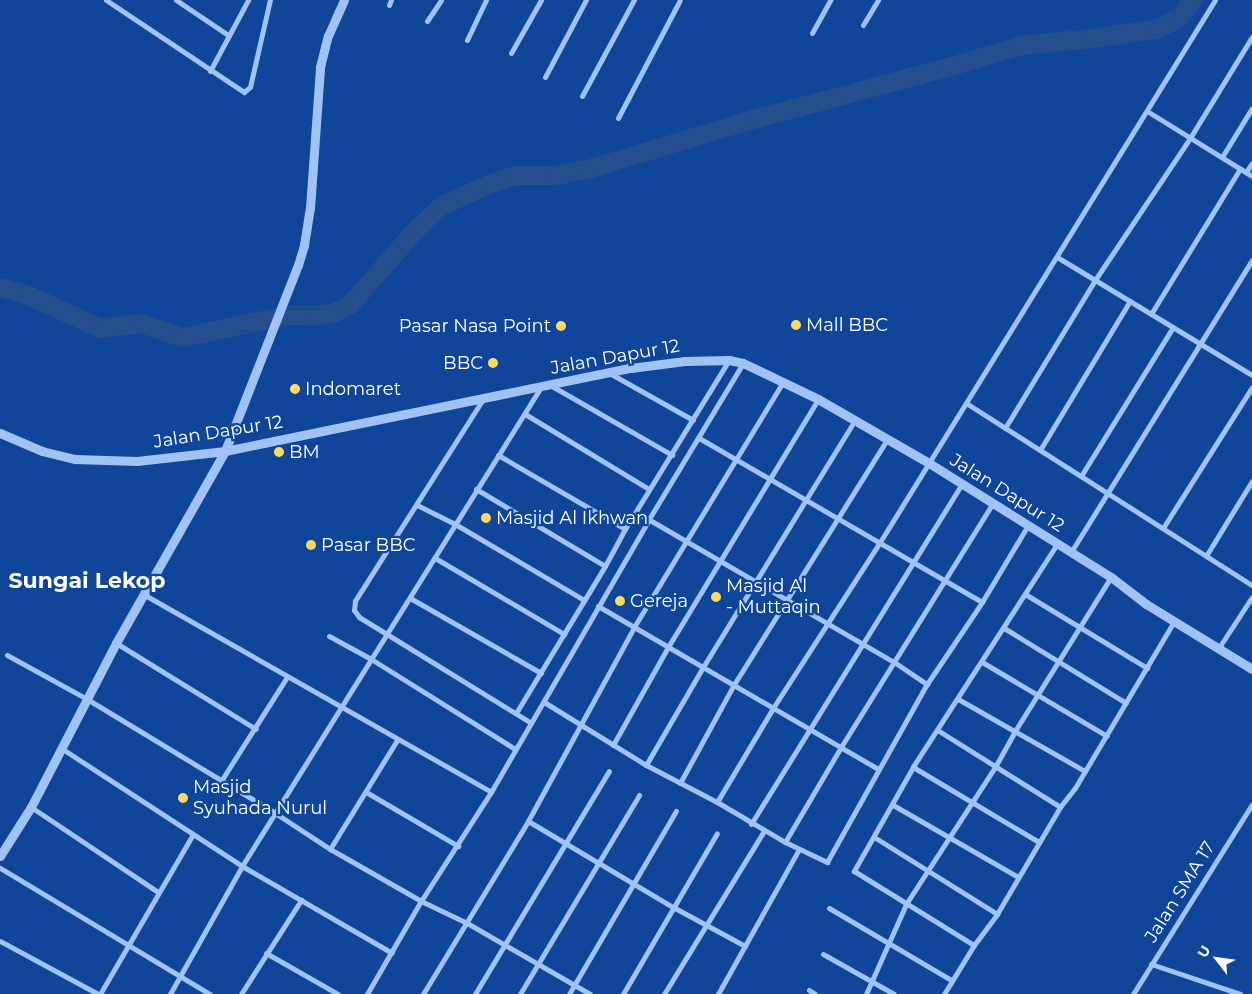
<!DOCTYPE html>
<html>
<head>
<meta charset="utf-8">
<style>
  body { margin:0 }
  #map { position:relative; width:1252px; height:994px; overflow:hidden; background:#104699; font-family:Montserrat,sans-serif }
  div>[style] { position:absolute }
  .river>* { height:19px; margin:-9.5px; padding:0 9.5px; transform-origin:9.5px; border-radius:9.5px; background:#274e8c }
  .minor>* { height:5px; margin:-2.5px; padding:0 2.5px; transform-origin:2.5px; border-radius:2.5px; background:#a1c3f4 }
  .tertiary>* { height:9px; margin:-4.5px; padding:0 4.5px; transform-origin:4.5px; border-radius:4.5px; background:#a1c3f4 }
  .dots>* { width:14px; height:14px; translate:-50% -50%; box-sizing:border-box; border:2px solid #104699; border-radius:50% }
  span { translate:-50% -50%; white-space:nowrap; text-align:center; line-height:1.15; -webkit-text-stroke:4.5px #104699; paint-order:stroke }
  .poi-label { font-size:18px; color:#fff }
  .left { translate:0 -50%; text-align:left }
  .right { translate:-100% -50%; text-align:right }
  .street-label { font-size:18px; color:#fff }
  .district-label { font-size:22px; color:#fff; font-weight:700 }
  .north { position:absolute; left:1192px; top:934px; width:50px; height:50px; -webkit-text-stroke:4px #104699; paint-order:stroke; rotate:300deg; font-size:14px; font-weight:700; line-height:20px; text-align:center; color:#fff }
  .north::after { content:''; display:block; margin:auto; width:18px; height:22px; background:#fff; clip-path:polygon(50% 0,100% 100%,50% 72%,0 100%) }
</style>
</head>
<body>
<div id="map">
  <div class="river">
    <div style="left:0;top:287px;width:29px;rotate:16deg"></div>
    <div style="left:28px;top:295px;width:79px;rotate:24.6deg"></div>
    <div style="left:100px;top:328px;width:41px;rotate:-7deg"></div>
    <div style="left:141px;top:323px;width:43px;rotate:18.9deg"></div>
    <div style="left:182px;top:337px;width:106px;rotate:-11.9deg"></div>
    <div style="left:286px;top:315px;width:32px"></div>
    <div style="left:318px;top:315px;width:17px;rotate:-10deg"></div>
    <div style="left:335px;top:312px;width:17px;rotate:-28deg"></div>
    <div style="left:350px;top:304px;width:97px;rotate:-48.8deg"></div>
    <div style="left:414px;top:231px;width:38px;rotate:-43deg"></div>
    <div style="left:442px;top:205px;width:51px;rotate:-24.5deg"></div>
    <div style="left:488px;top:184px;width:29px;rotate:-18deg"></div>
    <div style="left:516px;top:175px;width:40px"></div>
    <div style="left:556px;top:175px;width:32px;rotate:-11deg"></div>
    <div style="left:587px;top:169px;width:173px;rotate:-16.8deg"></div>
    <div style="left:753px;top:119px;width:205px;rotate:-15deg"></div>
    <div style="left:951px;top:66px;width:73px;rotate:-16.7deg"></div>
    <div style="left:1021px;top:45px;width:72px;rotate:-5.6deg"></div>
    <div style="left:1093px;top:38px;width:66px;rotate:-8.7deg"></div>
    <div style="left:1158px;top:28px;width:22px;rotate:-27deg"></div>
    <div style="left:1178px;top:18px;width:23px;rotate:-52deg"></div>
  </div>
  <div class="minor">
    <div style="left:106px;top:0;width:166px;rotate:33.7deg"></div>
    <div style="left:244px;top:92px;width:8px;rotate:-40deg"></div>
    <div style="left:250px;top:87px;width:89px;rotate:-77.1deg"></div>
    <div style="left:176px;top:0;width:63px;rotate:33.9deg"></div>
    <div style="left:389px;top:5px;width:5px;rotate:-68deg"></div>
    <div style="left:427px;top:21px;width:25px;rotate:-56deg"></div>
    <div style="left:863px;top:25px;width:29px;rotate:-59deg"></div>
    <div style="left:812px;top:33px;width:38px;rotate:-61deg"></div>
    <div style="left:467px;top:40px;width:44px;rotate:-64.6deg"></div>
    <div style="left:511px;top:53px;width:61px;rotate:-60.5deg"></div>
    <div style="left:210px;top:71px;width:81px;rotate:-61.8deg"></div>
    <div style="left:545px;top:77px;width:87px;rotate:-62deg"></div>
    <div style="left:582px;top:96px;width:109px;rotate:-61.6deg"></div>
    <div style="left:1147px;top:111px;width:123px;rotate:31.8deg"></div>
    <div style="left:618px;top:118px;width:133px;rotate:-62.3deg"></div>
    <div style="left:1222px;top:157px;width:57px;rotate:-58.5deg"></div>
    <div style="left:1246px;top:172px;width:11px;rotate:-56deg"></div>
    <div style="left:1057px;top:257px;width:228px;rotate:31.2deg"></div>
    <div style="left:1151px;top:314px;width:170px;rotate:-58.5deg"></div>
    <div style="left:611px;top:374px;width:94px;rotate:29.3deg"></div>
    <div style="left:550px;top:385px;width:141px;rotate:29.8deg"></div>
    <div style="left:483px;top:399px;width:239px;rotate:122.4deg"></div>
    <div style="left:355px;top:601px;width:9px;rotate:96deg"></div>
    <div style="left:354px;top:610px;width:9px;rotate:54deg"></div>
    <div style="left:359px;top:617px;width:202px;rotate:31.6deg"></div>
    <div style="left:966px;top:403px;width:339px;rotate:32.5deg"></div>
    <div style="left:525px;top:414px;width:145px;rotate:31.2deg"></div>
    <div style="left:1005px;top:428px;width:173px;rotate:-58.7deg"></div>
    <div style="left:1095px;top:280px;width:171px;rotate:-56.2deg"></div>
    <div style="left:1190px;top:138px;width:119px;rotate:-58.5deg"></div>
    <div style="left:699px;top:438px;width:327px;rotate:30.1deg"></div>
    <div style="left:1040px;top:450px;width:174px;rotate:-58.9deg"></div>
    <div style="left:498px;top:455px;width:147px;rotate:30.2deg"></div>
    <div style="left:1081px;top:476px;width:175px;rotate:-58.3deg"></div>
    <div style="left:476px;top:489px;width:150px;rotate:30.8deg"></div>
    <div style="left:417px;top:505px;width:42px;rotate:26.6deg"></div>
    <div style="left:455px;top:524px;width:150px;rotate:30.5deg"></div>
    <div style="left:636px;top:512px;width:298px;rotate:30.2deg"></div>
    <div style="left:894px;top:662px;width:40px;rotate:34deg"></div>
    <div style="left:1163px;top:528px;width:167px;rotate:-57.7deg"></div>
    <div style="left:1057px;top:544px;width:265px;rotate:122.9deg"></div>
    <div style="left:913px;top:767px;width:120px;rotate:119.6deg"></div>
    <div style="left:854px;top:871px;width:141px;rotate:31.7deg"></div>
    <div style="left:974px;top:945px;width:39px;rotate:-53deg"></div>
    <div style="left:997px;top:914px;width:124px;rotate:-59.5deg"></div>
    <div style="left:1060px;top:807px;width:24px;rotate:-52deg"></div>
    <div style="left:1075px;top:788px;width:194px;rotate:-59.3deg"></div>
    <div style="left:1071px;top:552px;width:344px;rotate:-58.2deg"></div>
    <div style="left:1206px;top:556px;width:88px;rotate:-58.5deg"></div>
    <div style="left:435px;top:558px;width:150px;rotate:30.5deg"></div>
    <div style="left:143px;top:594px;width:400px;rotate:29.6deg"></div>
    <div style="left:1025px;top:594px;width:143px;rotate:31.2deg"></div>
    <div style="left:410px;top:598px;width:151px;rotate:29.8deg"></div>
    <div style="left:598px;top:606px;width:324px;rotate:30.2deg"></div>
    <div style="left:1004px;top:628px;width:143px;rotate:31.6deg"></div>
    <div style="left:329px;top:636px;width:48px;rotate:28.7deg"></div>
    <div style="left:371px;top:659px;width:170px;rotate:32deg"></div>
    <div style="left:116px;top:643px;width:164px;rotate:31.6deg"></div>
    <div style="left:1218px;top:649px;width:62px;rotate:-56.8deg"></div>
    <div style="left:7px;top:655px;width:91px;rotate:28.8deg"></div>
    <div style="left:87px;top:699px;width:220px;rotate:31.2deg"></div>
    <div style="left:275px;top:813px;width:66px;rotate:33.2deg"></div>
    <div style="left:330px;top:849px;width:105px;rotate:29.7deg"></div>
    <div style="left:421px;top:901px;width:51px;rotate:25.6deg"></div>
    <div style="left:467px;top:923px;width:142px;rotate:30deg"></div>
    <div style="left:982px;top:662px;width:145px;rotate:30.6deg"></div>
    <div style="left:958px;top:699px;width:146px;rotate:29.6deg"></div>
    <div style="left:544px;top:702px;width:120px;rotate:31.7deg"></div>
    <div style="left:646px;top:765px;width:80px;rotate:27.5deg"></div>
    <div style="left:717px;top:802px;width:79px;rotate:30.5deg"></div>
    <div style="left:785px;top:842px;width:47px;rotate:25.5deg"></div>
    <div style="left:827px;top:862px;width:204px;rotate:-60.7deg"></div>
    <div style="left:927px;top:684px;width:99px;rotate:-56.1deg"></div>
    <div style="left:982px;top:602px;width:90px;rotate:-59.1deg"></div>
    <div style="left:516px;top:713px;width:172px;rotate:-58.8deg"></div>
    <div style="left:605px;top:566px;width:42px;rotate:-61.6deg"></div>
    <div style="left:625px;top:529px;width:198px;rotate:-58.4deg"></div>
    <div style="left:939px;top:731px;width:143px;rotate:32.1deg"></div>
    <div style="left:613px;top:745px;width:112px;rotate:-60.7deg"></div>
    <div style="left:668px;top:647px;width:290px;rotate:-58.8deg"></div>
    <div style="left:61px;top:748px;width:216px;rotate:33.1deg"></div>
    <div style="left:242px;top:866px;width:173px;rotate:30.1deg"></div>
    <div style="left:646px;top:765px;width:113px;rotate:-59.8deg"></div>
    <div style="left:703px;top:667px;width:290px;rotate:-58.4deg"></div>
    <div style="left:913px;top:767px;width:147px;rotate:30.8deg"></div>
    <div style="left:221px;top:781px;width:123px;rotate:-57.6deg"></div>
    <div style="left:680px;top:783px;width:111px;rotate:-61.3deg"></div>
    <div style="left:733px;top:686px;width:290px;rotate:-58deg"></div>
    <div style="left:366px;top:792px;width:107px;rotate:30.4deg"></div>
    <div style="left:717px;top:802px;width:109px;rotate:-59.2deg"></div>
    <div style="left:773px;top:708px;width:197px;rotate:-57.2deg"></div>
    <div style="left:880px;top:542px;width:637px;rotate:-58.28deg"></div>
    <div style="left:893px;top:805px;width:144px;rotate:29.9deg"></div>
    <div style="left:31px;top:807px;width:153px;rotate:33.8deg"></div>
    <div style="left:528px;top:821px;width:169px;rotate:30.7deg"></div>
    <div style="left:673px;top:907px;width:82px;rotate:28.4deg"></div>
    <div style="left:751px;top:824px;width:400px;rotate:-58.2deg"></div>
    <div style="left:874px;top:837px;width:145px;rotate:32deg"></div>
    <div style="left:785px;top:842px;width:110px;rotate:-59.5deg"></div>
    <div style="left:841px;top:747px;width:287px;rotate:-58.1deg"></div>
    <div style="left:330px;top:849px;width:128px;rotate:-58.4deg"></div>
    <div style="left:0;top:868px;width:245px;rotate:31deg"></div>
    <div style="left:829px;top:908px;width:142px;rotate:30.5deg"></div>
    <div style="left:0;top:941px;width:111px;rotate:28.4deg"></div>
    <div style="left:266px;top:953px;width:83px;rotate:29.7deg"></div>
    <div style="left:823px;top:954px;width:81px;rotate:29.4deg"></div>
    <div style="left:1151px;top:964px;width:94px;rotate:18.6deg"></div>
    <div style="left:809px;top:990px;width:7px;rotate:34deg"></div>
    <div style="left:100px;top:994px;width:183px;rotate:-59.8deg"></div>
    <div style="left:170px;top:994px;width:147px;rotate:-60.6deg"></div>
    <div style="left:242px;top:866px;width:565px;rotate:-58.03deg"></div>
    <div style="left:241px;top:994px;width:112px;rotate:-57.4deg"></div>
    <div style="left:367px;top:994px;width:108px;rotate:-59.9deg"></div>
    <div style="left:421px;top:901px;width:130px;rotate:-57.3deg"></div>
    <div style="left:491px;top:792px;width:315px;rotate:-59.9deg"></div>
    <div style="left:649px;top:519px;width:182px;rotate:-58.9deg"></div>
    <div style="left:423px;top:994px;width:202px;rotate:-58.7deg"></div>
    <div style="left:528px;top:821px;width:221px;rotate:-61.3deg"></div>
    <div style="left:634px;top:627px;width:287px;rotate:-58.7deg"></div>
    <div style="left:475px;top:994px;width:260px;rotate:-59deg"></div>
    <div style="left:520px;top:994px;width:232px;rotate:-59.1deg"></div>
    <div style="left:569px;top:994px;width:212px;rotate:-59.7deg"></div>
    <div style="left:623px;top:994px;width:186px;rotate:-59.7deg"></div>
    <div style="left:664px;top:994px;width:191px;rotate:-58.5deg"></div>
    <div style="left:718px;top:994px;width:166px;rotate:-60.8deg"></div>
    <div style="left:866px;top:994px;width:98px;rotate:-66deg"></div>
    <div style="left:906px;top:904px;width:163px;rotate:-57deg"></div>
    <div style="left:995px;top:767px;width:41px;rotate:-60.9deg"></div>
    <div style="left:1015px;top:731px;width:181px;rotate:-58.1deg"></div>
    <div style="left:944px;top:994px;width:57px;rotate:-58.5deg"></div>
    <div style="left:1133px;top:994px;width:224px;rotate:-57.9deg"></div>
  </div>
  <div class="tertiary">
    <div style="left:0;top:433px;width:46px;rotate:23.2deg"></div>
    <div style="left:42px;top:451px;width:34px;rotate:14deg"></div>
    <div style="left:75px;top:459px;width:62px;rotate:1.8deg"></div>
    <div style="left:137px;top:461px;width:89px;rotate:-6.5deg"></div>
    <div style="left:225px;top:451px;width:414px;rotate:-11.6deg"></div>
    <div style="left:631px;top:368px;width:54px;rotate:-7.4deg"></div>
    <div style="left:685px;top:361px;width:44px;rotate:-1.3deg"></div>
    <div style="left:729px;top:360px;width:14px;rotate:12deg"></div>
    <div style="left:743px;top:363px;width:83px;rotate:25.6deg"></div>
    <div style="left:818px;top:399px;width:128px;rotate:30deg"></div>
    <div style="left:929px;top:463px;width:215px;rotate:32.1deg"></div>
    <div style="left:1111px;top:577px;width:44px;rotate:37.6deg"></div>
    <div style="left:1146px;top:604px;width:124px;rotate:31.5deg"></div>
    <div style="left:0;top:856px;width:58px;rotate:-57.7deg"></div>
    <div style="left:31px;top:807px;width:185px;rotate:-62.6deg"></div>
    <div style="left:116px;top:643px;width:221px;rotate:-60.4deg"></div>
    <div style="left:225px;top:451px;width:200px;rotate:-68.6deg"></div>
    <div style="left:298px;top:265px;width:21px;rotate:-73deg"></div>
    <div style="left:304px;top:245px;width:37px;rotate:-81deg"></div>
    <div style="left:310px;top:208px;width:141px;rotate:-85.9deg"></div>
    <div style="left:320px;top:67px;width:32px;rotate:-76deg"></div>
    <div style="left:328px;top:36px;width:39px;rotate:-66deg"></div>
  </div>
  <div class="dots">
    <div style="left:796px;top:325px;background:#ffd965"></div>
    <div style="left:561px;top:326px;background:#ffd965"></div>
    <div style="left:493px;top:363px;background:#ffd965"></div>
    <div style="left:295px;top:389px;background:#ffd965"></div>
    <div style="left:279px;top:452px;background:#ffd965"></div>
    <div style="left:486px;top:518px;background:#ffd965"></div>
    <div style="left:311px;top:545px;background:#ffd965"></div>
    <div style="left:716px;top:597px;background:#ffd965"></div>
    <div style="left:620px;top:601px;background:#ffd965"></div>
    <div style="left:183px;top:798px;background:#ffd965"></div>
  </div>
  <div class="poi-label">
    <span class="left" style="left:806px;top:325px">Mall BBC</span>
    <span class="right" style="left:551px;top:326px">Pasar Nasa Point</span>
    <span class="right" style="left:483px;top:363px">BBC</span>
    <span class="left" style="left:305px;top:389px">Indomaret</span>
    <span class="left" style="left:289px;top:452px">BM</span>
    <span class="left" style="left:496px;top:518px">Masjid Al Ikhwan</span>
    <span class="left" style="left:321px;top:545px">Pasar BBC</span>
    <span class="left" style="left:726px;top:597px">Masjid Al<br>- Muttaqin</span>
    <span class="left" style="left:630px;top:601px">Gereja</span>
    <span class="left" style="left:193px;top:798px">Masjid<br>Syuhada Nurul</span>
  </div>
  <div class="street-label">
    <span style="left:615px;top:357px;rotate:-10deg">Jalan Dapur 12</span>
    <span style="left:218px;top:432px;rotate:-9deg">Jalan Dapur 12</span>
    <span style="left:1007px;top:493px;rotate:32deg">Jalan Dapur 12</span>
    <span style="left:1180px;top:892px;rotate:-58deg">Jalan SMA 17</span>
  </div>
  <div class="district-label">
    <span style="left:87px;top:581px">Sungai Lekop</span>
  </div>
  <div class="north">U</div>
</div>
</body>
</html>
